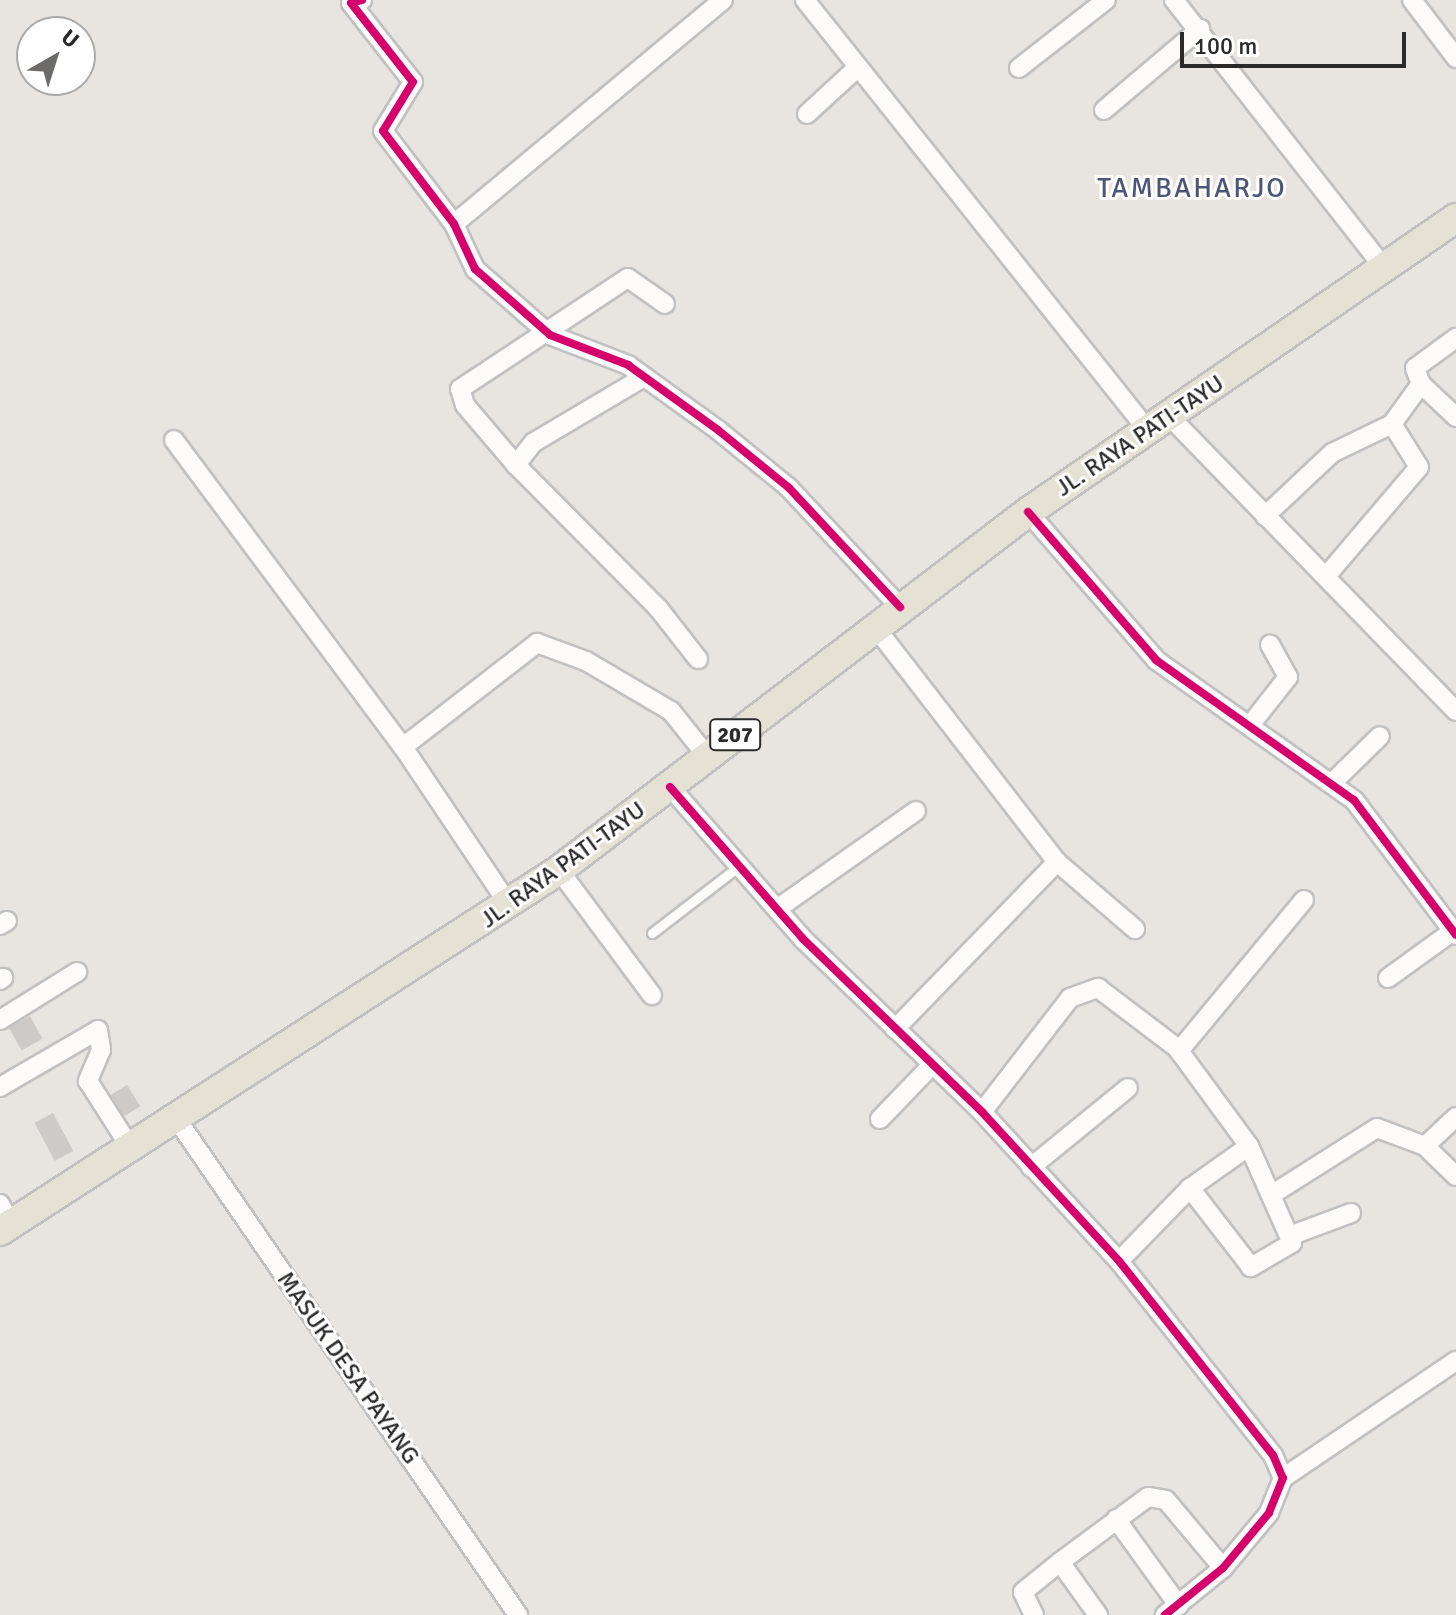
<!DOCTYPE html>
<html>
<head>
<meta charset="utf-8">
<style>
  body { margin:0 }
  #map { position:relative; width:1456px; height:1615px; overflow:hidden; background:#e8e4e0; font-family:Signika,sans-serif }
  div>[style] { position:absolute }
  .building>* { inset:0; background:#cdcac7; transform-origin:0 0 }
  .roads { filter:drop-shadow(2px 0 #c1c1c1) drop-shadow(-2px 0 #c1c1c1) drop-shadow(0 2px #c1c1c1) drop-shadow(0 -2px #c1c1c1) }
  .lane>* { height:9px; margin:-4.5px; padding:0 4.5px; transform-origin:4.5px; border-radius:4.5px; background:#fcfbfa }
  .street>* { height:18px; margin:-9px; padding:0 9px; transform-origin:9px; border-radius:9px; background:#fcfbfa }
  .primary>* { height:28px; margin:-14px; padding:0 14px; transform-origin:14px; border-radius:14px; background:#e5e1d4 }
  .cycleway>* { height:8px; margin:-4px; padding:0 4px; transform-origin:4px; border-radius:4px; background:#d6006c }
  span { translate:-50% -50%; white-space:nowrap; text-align:center; line-height:1.15; -webkit-text-stroke:6px #fff; paint-order:stroke }
  .shield-label span { padding:2px 6px; background:#fff; border:2px solid; border-radius:6px; -webkit-text-stroke-width:0 }
  .shield-label { font-size:22px; color:#2a2a2a; font-weight:700 }
  .street-label { font-size:24px; color:#2a2a2a }
  .quarter-label { font-size:28px; color:#4d5679; letter-spacing:2px }
  .north { position:absolute; left:16px; top:16px; width:80px; height:80px; box-sizing:border-box; background:#fff; border:2px solid #aaa; border-radius:50%; rotate:39deg; font-size:22px; font-weight:700; line-height:32px; text-align:center; color:#2a2a2a }
  .north::after { content:''; display:block; margin:auto; width:28px; height:36px; background:#6c6b6a; clip-path:polygon(50% 0,100% 100%,50% 72%,0 100%) }
  .scale { position:absolute; left:1180px; top:32px; width:226px; height:36px; box-sizing:border-box; border:4px solid #2a2a2a; border-top:0; padding-left:10px; font-size:24px; line-height:28px; white-space:nowrap; color:#2a2a2a; -webkit-text-stroke:6px #fff; paint-order:stroke }
</style>
</head>
<body>
<div id="map">
  <div class="building">
    <div style="left:30px;top:1016px;width:26px;height:24px;rotate:61deg"></div>
    <div style="left:127px;top:1085px;width:25px;height:19px;rotate:58deg"></div>
    <div style="left:53px;top:1113px;width:43px;height:21px;rotate:62deg"></div>
  </div>
  <div class="roads">
    <div class="lane">
      <div style="left:652px;top:933px;width:110px;rotate:-37.6deg"></div>
    </div>
    <div class="street">
      <div style="left:362px;top:0;width:11px;rotate:165deg"></div>
      <div style="left:351px;top:3px;width:100px;rotate:51.9deg"></div>
      <div style="left:413px;top:82px;width:57px;rotate:121.5deg"></div>
      <div style="left:383px;top:131px;width:117px;rotate:52.6deg"></div>
      <div style="left:454px;top:224px;width:50px;rotate:65deg"></div>
      <div style="left:475px;top:269px;width:100px;rotate:41.3deg"></div>
      <div style="left:550px;top:335px;width:84px;rotate:21deg"></div>
      <div style="left:628px;top:365px;width:111px;rotate:35.8deg"></div>
      <div style="left:718px;top:430px;width:92px;rotate:39.2deg"></div>
      <div style="left:789px;top:488px;width:163px;rotate:47deg"></div>
      <div style="left:805px;top:0;width:547px;rotate:51.45deg"></div>
      <div style="left:1174px;top:0;width:340px;rotate:51.9deg"></div>
      <div style="left:1412px;top:0;width:73px;rotate:52.8deg"></div>
      <div style="left:1019px;top:68px;width:110px;rotate:-38deg"></div>
      <div style="left:1104px;top:110px;width:126px;rotate:-40.2deg"></div>
      <div style="left:807px;top:114px;width:68px;rotate:-42.6deg"></div>
      <div style="left:454px;top:224px;width:350px;rotate:-39.8deg"></div>
      <div style="left:644px;top:377px;width:129px;rotate:149.3deg"></div>
      <div style="left:533px;top:443px;width:28px;rotate:128deg"></div>
      <div style="left:516px;top:465px;width:202px;rotate:45.2deg"></div>
      <div style="left:658px;top:608px;width:65px;rotate:51.9deg"></div>
      <div style="left:1421px;top:384px;width:48px;rotate:43.3deg"></div>
      <div style="left:1170px;top:417px;width:410px;rotate:45.8deg"></div>
      <div style="left:174px;top:440px;width:383px;rotate:53.3deg"></div>
      <div style="left:403px;top:747px;width:190px;rotate:56.1deg"></div>
      <div style="left:516px;top:465px;width:79px;rotate:-130.4deg"></div>
      <div style="left:465px;top:405px;width:17px;rotate:-107deg"></div>
      <div style="left:460px;top:389px;width:201px;rotate:-33.5deg"></div>
      <div style="left:628px;top:278px;width:45px;rotate:35.1deg"></div>
      <div style="left:1028px;top:512px;width:196px;rotate:49.1deg"></div>
      <div style="left:1156px;top:660px;width:242px;rotate:35.3deg"></div>
      <div style="left:1354px;top:800px;width:169px;rotate:52.9deg"></div>
      <div style="left:1265px;top:516px;width:92px;rotate:-43.2deg"></div>
      <div style="left:1332px;top:453px;width:67px;rotate:-25.8deg"></div>
      <div style="left:1392px;top:424px;width:49px;rotate:-54.1deg"></div>
      <div style="left:1421px;top:384px;width:17px;rotate:-111deg"></div>
      <div style="left:1415px;top:368px;width:51px;rotate:-36.2deg"></div>
      <div style="left:1328px;top:574px;width:140px;rotate:-49.6deg"></div>
      <div style="left:1419px;top:467px;width:51px;rotate:-122.1deg"></div>
      <div style="left:876px;top:628px;width:296px;rotate:52.3deg"></div>
      <div style="left:1251px;top:724px;width:60px;rotate:-51.8deg"></div>
      <div style="left:1288px;top:677px;width:37px;rotate:-119deg"></div>
      <div style="left:403px;top:747px;width:170px;rotate:-37.8deg"></div>
      <div style="left:537px;top:643px;width:52px;rotate:20.2deg"></div>
      <div style="left:586px;top:661px;width:99px;rotate:30.5deg"></div>
      <div style="left:671px;top:711px;width:58px;rotate:51.3deg"></div>
      <div style="left:1334px;top:781px;width:64px;rotate:-44.4deg"></div>
      <div style="left:670px;top:787px;width:202px;rotate:48.8deg"></div>
      <div style="left:803px;top:939px;width:249px;rotate:44deg"></div>
      <div style="left:982px;top:1112px;width:202px;rotate:47.4deg"></div>
      <div style="left:1119px;top:1261px;width:248px;rotate:51.6deg"></div>
      <div style="left:1273px;top:1455px;width:25px;rotate:67deg"></div>
      <div style="left:1283px;top:1478px;width:38px;rotate:112deg"></div>
      <div style="left:1269px;top:1513px;width:72px;rotate:129.9deg"></div>
      <div style="left:1223px;top:1568px;width:75px;rotate:141deg"></div>
      <div style="left:559px;top:870px;width:156px;rotate:53.4deg"></div>
      <div style="left:777px;top:909px;width:170px;rotate:-35.2deg"></div>
      <div style="left:0;top:925px;width:8px;rotate:-30deg"></div>
      <div style="left:1388px;top:978px;width:80px;rotate:-35.9deg"></div>
      <div style="left:0;top:980px;width:4px;rotate:-34deg"></div>
      <div style="left:0;top:1020px;width:91px;rotate:-31.9deg"></div>
      <div style="left:895px;top:1029px;width:233px;rotate:-45.9deg"></div>
      <div style="left:1057px;top:862px;width:103px;rotate:40.7deg"></div>
      <div style="left:1179px;top:1051px;width:196px;rotate:-50.4deg"></div>
      <div style="left:0;top:1087px;width:113px;rotate:-30.2deg"></div>
      <div style="left:98px;top:1030px;width:20px;rotate:81deg"></div>
      <div style="left:101px;top:1050px;width:34px;rotate:113deg"></div>
      <div style="left:88px;top:1081px;width:82px;rotate:57.5deg"></div>
      <div style="left:982px;top:1112px;width:144px;rotate:-52.3deg"></div>
      <div style="left:1070px;top:998px;width:30px;rotate:-20deg"></div>
      <div style="left:1098px;top:988px;width:99px;rotate:37.2deg"></div>
      <div style="left:1177px;top:1048px;width:122px;rotate:53.7deg"></div>
      <div style="left:1249px;top:1146px;width:106px;rotate:66.1deg"></div>
      <div style="left:1292px;top:1243px;width:48px;rotate:149.7deg"></div>
      <div style="left:1251px;top:1267px;width:100px;rotate:-127.7deg"></div>
      <div style="left:880px;top:1119px;width:76px;rotate:-46.1deg"></div>
      <div style="left:178px;top:1121px;width:600px;rotate:55.46deg"></div>
      <div style="left:1425px;top:1146px;width:43px;rotate:44.1deg"></div>
      <div style="left:1031px;top:1167px;width:125px;rotate:-39.2deg"></div>
      <div style="left:1271px;top:1195px;width:125px;rotate:-32.3deg"></div>
      <div style="left:1377px;top:1128px;width:51px;rotate:20.6deg"></div>
      <div style="left:1425px;top:1146px;width:42px;rotate:-43.1deg"></div>
      <div style="left:0;top:1204px;width:23px;rotate:61deg"></div>
      <div style="left:1292px;top:1235px;width:63px;rotate:-20.4deg"></div>
      <div style="left:1119px;top:1261px;width:102px;rotate:-45.8deg"></div>
      <div style="left:1190px;top:1188px;width:72px;rotate:-35.4deg"></div>
      <div style="left:1283px;top:1478px;width:209px;rotate:-34.1deg"></div>
      <div style="left:1116px;top:1519px;width:107px;rotate:54.1deg"></div>
      <div style="left:1034px;top:1615px;width:25px;rotate:-116deg"></div>
      <div style="left:1023px;top:1592px;width:48px;rotate:-39deg"></div>
      <div style="left:1098px;top:1615px;width:65px;rotate:-125.6deg"></div>
      <div style="left:1060px;top:1562px;width:109px;rotate:-36.5deg"></div>
      <div style="left:1148px;top:1497px;width:18px;rotate:9deg"></div>
      <div style="left:1166px;top:1500px;width:89px;rotate:50deg"></div>
    </div>
    <div class="primary">
      <div style="left:0;top:1231px;width:665px;rotate:-32.85deg"></div>
      <div style="left:559px;top:870px;width:590px;rotate:-37.36deg"></div>
      <div style="left:1028px;top:512px;width:519px;rotate:-34.49deg"></div>
    </div>
  </div>
  <div class="cycleway">
    <div style="left:362px;top:0;width:11px;rotate:165deg"></div>
    <div style="left:351px;top:3px;width:100px;rotate:51.9deg"></div>
    <div style="left:413px;top:82px;width:57px;rotate:121.5deg"></div>
    <div style="left:383px;top:131px;width:117px;rotate:52.6deg"></div>
    <div style="left:454px;top:224px;width:50px;rotate:65deg"></div>
    <div style="left:475px;top:269px;width:100px;rotate:41.3deg"></div>
    <div style="left:550px;top:335px;width:84px;rotate:21deg"></div>
    <div style="left:628px;top:365px;width:111px;rotate:35.8deg"></div>
    <div style="left:718px;top:430px;width:92px;rotate:39.2deg"></div>
    <div style="left:789px;top:488px;width:163px;rotate:47deg"></div>
    <div style="left:1028px;top:512px;width:196px;rotate:49.1deg"></div>
    <div style="left:1156px;top:660px;width:242px;rotate:35.3deg"></div>
    <div style="left:1354px;top:800px;width:169px;rotate:52.9deg"></div>
    <div style="left:670px;top:787px;width:202px;rotate:48.8deg"></div>
    <div style="left:803px;top:939px;width:249px;rotate:44deg"></div>
    <div style="left:982px;top:1112px;width:202px;rotate:47.4deg"></div>
    <div style="left:1119px;top:1261px;width:248px;rotate:51.6deg"></div>
    <div style="left:1273px;top:1455px;width:25px;rotate:67deg"></div>
    <div style="left:1283px;top:1478px;width:38px;rotate:112deg"></div>
    <div style="left:1269px;top:1513px;width:72px;rotate:129.9deg"></div>
    <div style="left:1223px;top:1568px;width:75px;rotate:141deg"></div>
  </div>
  <div class="shield-label">
    <span style="left:735px;top:735px">207</span>
  </div>
  <div class="street-label">
    <span style="left:1140px;top:436px;rotate:-34deg">JL. RAYA PATI-TAYU</span>
    <span style="left:563px;top:865px;rotate:-36deg">JL. RAYA PATI-TAYU</span>
    <span style="left:348px;top:1368px;rotate:55deg">MASUK DESA PAYANG</span>
  </div>
  <div class="quarter-label">
    <span style="left:1192px;top:188px">TAMBAHARJO</span>
  </div>
  <div class="north">U</div>
  <div class="scale">100 m</div>
</div>
</body>
</html>
